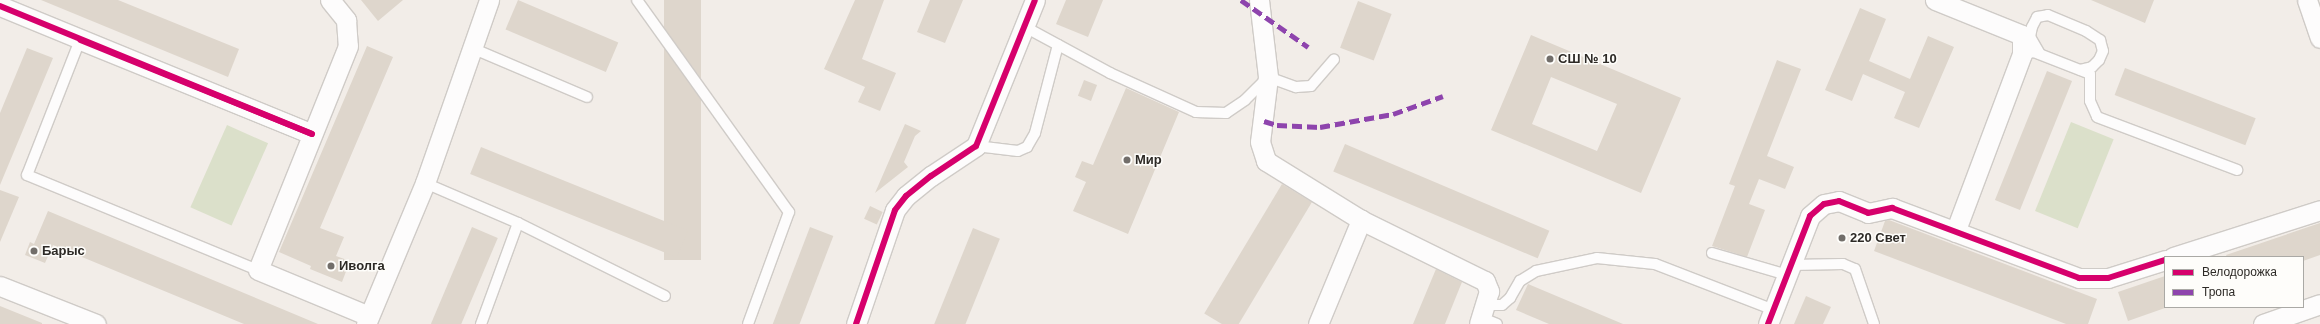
<!DOCTYPE html>
<html>
<head>
<meta charset="utf-8">
<style>
  body { margin:0 }
  #map { position:relative; width:2320px; height:324px; overflow:hidden; background:#f2ede8; font-family:Helvetica,sans-serif }
  div>[style] { position:absolute }
  .green>* { inset:0; background:#dbe0ca; transform-origin:0 0 }
  .building>* { inset:0; background:#ded6cc; transform-origin:0 0 }
  .roads { filter:drop-shadow(1px 0 #cfcbc7) drop-shadow(-1px 0 #cfcbc7) drop-shadow(0 1px #cfcbc7) drop-shadow(0 -1px #cfcbc7) }
  .lane>* { height:10px; margin:-5px; padding:0 5px; transform-origin:5px; border-radius:5px; background:#fdfcfc }
  .street>* { height:19px; margin:-9.5px; padding:0 9.5px; transform-origin:9.5px; border-radius:9.5px; background:#fdfcfc }
  .quiet>* { height:5px; margin-top:-2.5px; transform-origin:0; background:repeating-linear-gradient(90deg,#8e44ad 0 10px,transparent 0 15px) }
  .cycleway>* { height:6px; margin:-3px; padding:0 3px; transform-origin:3px; border-radius:3px; background:#d6006c }
  .dots>* { width:11px; height:11px; translate:-50% -50%; box-sizing:border-box; border:2px solid #fefdfa; border-radius:50% }
  span { translate:-50% -50%; white-space:nowrap; text-align:center; line-height:1.15; -webkit-text-stroke:3px #fefdfa; paint-order:stroke }
  .poi-label { font-size:13px; color:#2d2a26; font-weight:700 }
  .left { translate:0 -50%; text-align:left }
  .legend { position:absolute; left:2164px; top:256px; width:140px; height:52px; box-sizing:border-box; background:#fefdfa; border:1px solid #aaa9a5; margin:0; padding:5px 7px; list-style:none; font-size:12px; color:#2d2a26 }
  .legend li { display:flex; align-items:center; gap:8px; height:20px }
  .legend b { width:20px; border:1px solid #aaa9a5 }
</style>
</head>
<body>
<div id="map">
  <div class="green">
    <div style="left:2071px;top:122px;width:46px;height:96px;rotate:22deg"></div>
    <div style="left:227px;top:125px;width:45px;height:90px;rotate:24deg"></div>
  </div>
  <div class="building">
    <div style="clip-path:polygon(41px 0,118px 0,239px 49px,228px 77px)"></div>
    <div style="clip-path:polygon(361px 0,403px 0,378px 21px)"></div>
    <div style="left:518px;top:0;width:109px;height:32px;rotate:23deg"></div>
    <div style="left:664px;top:0;width:37px;height:260px"></div>
    <div style="clip-path:polygon(855px 0,884px 0,862px 59px,896px 73px,880px 111px,858px 102px,865px 87px,824px 69px)"></div>
    <div style="clip-path:polygon(930px 0,963px 0,945px 43px,917px 32px)"></div>
    <div style="clip-path:polygon(1066px 0,1103px 0,1088px 37px,1056px 24px)"></div>
    <div style="clip-path:polygon(2091px 0,2154px 0,2145px 23px)"></div>
    <div style="left:1358px;top:1px;width:36px;height:50px;rotate:21deg"></div>
    <div style="clip-path:polygon(1860px 8px,1886px 19px,1869px 61px,1910px 79px,1928px 36px,1954px 47px,1919px 128px,1894px 118px,1905px 92px,1863px 74px,1852px 101px,1825px 90px)"></div>
    <div style="clip-path:polygon(evenodd,1531px 35px,1681px 98px,1641px 193px,1491px 130px,1531px 35px,1551px 77px,1617px 104px,1597px 151px,1532px 124px,1551px 77px)"></div>
    <div style="clip-path:polygon(367px 46px,393px 57px,320px 228px,344px 237px,336px 256px,350px 261px,342px 282px,310px 269px,311px 266px,279px 252px)"></div>
    <div style="clip-path:polygon(27px 48px,53px 58px,0 185px,0 113px)"></div>
    <div style="clip-path:polygon(1777px 60px,1801px 69px,1767px 156px,1794px 167px,1785px 189px,1759px 179px,1749px 204px,1765px 210px,1747px 257px,1712px 246px,1735px 186px,1729px 184px)"></div>
    <div style="left:2125px;top:68px;width:140px;height:29px;rotate:21deg"></div>
    <div style="left:2047px;top:71px;width:27px;height:139px;rotate:22deg"></div>
    <div style="left:1084px;top:80px;width:14px;height:17px;rotate:21deg"></div>
    <div style="clip-path:polygon(1126px 88px,1179px 112px,1128px 234px,1073px 211px,1086px 182px,1075px 177px,1082px 161px,1093px 165px)"></div>
    <div style="clip-path:polygon(905px 124px,921px 131px,915px 136px,904px 162px,908px 167px,875px 193px)"></div>
    <div style="left:1345px;top:144px;width:222px;height:30px;rotate:23deg"></div>
    <div style="left:481px;top:147px;width:223px;height:29px;rotate:22deg"></div>
    <div style="left:1282px;top:184px;width:35px;height:151px;rotate:31deg"></div>
    <div style="clip-path:polygon(0 190px,19px 197px,0 242px)"></div>
    <div style="left:870px;top:206px;width:14px;height:14px;rotate:25deg"></div>
    <div style="clip-path:polygon(48px 211px,318px 324px,244px 324px,53px 245px,45px 263px,25px 255px,30px 242px,34px 244px)"></div>
    <div style="clip-path:polygon(1889px 220px,2097px 299px,2088px 324px,2066px 324px,1874px 251px,1885px 221px)"></div>
    <div style="clip-path:polygon(2320px 223px,2320px 255px,2303px 261px,2303px 257px,2227px 257px,2226px 255px)"></div>
    <div style="left:472px;top:227px;width:28px;height:105px;rotate:23deg"></div>
    <div style="left:810px;top:227px;width:25px;height:104px;rotate:21deg"></div>
    <div style="left:973px;top:228px;width:29px;height:104px;rotate:22deg"></div>
    <div style="clip-path:polygon(1436px 269px,1462px 282px,1445px 324px,1413px 324px)"></div>
    <div style="clip-path:polygon(2165px 276px,2165px 308px,2128px 321px,2118px 292px)"></div>
    <div style="clip-path:polygon(1528px 284px,1623px 324px,1549px 324px,1516px 310px)"></div>
    <div style="clip-path:polygon(1806px 296px,1831px 307px,1823px 324px,1794px 324px)"></div>
    <div style="clip-path:polygon(0 306px,42px 323px,42px 324px,0 324px)"></div>
  </div>
  <div class="roads">
    <div class="lane">
      <div style="left:637px;top:0;width:261px;rotate:54.4deg"></div>
      <div style="left:789px;top:212px;width:119px;rotate:110.1deg"></div>
      <div style="left:1025px;top:27px;width:97px;rotate:28.4deg"></div>
      <div style="left:1110px;top:73px;width:94px;rotate:24.4deg"></div>
      <div style="left:1196px;top:112px;width:30px;rotate:2deg"></div>
      <div style="left:1226px;top:113px;width:23px;rotate:-34deg"></div>
      <div style="left:1245px;top:100px;width:33px;rotate:-45deg"></div>
      <div style="left:1268px;top:77px;width:30px;rotate:20deg"></div>
      <div style="left:1296px;top:87px;width:15px;rotate:-4deg"></div>
      <div style="left:1311px;top:86px;width:35px;rotate:-49deg"></div>
      <div style="left:80px;top:40px;width:145px;rotate:111.4deg"></div>
      <div style="left:27px;top:175px;width:250px;rotate:22.4deg"></div>
      <div style="left:472px;top:48px;width:125px;rotate:23.1deg"></div>
      <div style="left:2022px;top:54px;width:12px;rotate:-9deg"></div>
      <div style="left:2034px;top:52px;width:60px;rotate:21.4deg"></div>
      <div style="left:2090px;top:74px;width:27px;rotate:90deg"></div>
      <div style="left:2090px;top:101px;width:17px;rotate:66deg"></div>
      <div style="left:2097px;top:117px;width:150px;rotate:20.7deg"></div>
      <div style="left:2040px;top:54px;width:20px;rotate:-120deg"></div>
      <div style="left:2030px;top:37px;width:10px;rotate:-79deg"></div>
      <div style="left:2032px;top:27px;width:11px;rotate:-63deg"></div>
      <div style="left:2037px;top:17px;width:11px;rotate:-10deg"></div>
      <div style="left:2048px;top:15px;width:41px;rotate:22.8deg"></div>
      <div style="left:2086px;top:31px;width:17px;rotate:33deg"></div>
      <div style="left:2100px;top:40px;width:11px;rotate:75deg"></div>
      <div style="left:2103px;top:51px;width:10px;rotate:114deg"></div>
      <div style="left:2099px;top:60px;width:10px;rotate:135deg"></div>
      <div style="left:2092px;top:67px;width:12px;rotate:166deg"></div>
      <div style="left:976px;top:146px;width:42px;rotate:6.8deg"></div>
      <div style="left:1018px;top:151px;width:10px;rotate:-24deg"></div>
      <div style="left:1027px;top:147px;width:16px;rotate:-60deg"></div>
      <div style="left:1035px;top:133px;width:91px;rotate:-75.4deg"></div>
      <div style="left:425px;top:183px;width:101px;rotate:23.3deg"></div>
      <div style="left:518px;top:223px;width:108px;rotate:110.1deg"></div>
      <div style="left:518px;top:223px;width:164px;rotate:26.4deg"></div>
      <div style="left:1712px;top:253px;width:78px;rotate:16.3deg"></div>
      <div style="left:1791px;top:265px;width:52px;rotate:-1.1deg"></div>
      <div style="left:1843px;top:264px;width:13px;rotate:23deg"></div>
      <div style="left:1855px;top:269px;width:58px;rotate:70.9deg"></div>
      <div style="left:1485px;top:305px;width:17px"></div>
      <div style="left:1502px;top:305px;width:11px;rotate:-41deg"></div>
      <div style="left:1510px;top:298px;width:20px;rotate:-60deg"></div>
      <div style="left:1520px;top:281px;width:19px;rotate:-32deg"></div>
      <div style="left:1536px;top:271px;width:62px;rotate:-12deg"></div>
      <div style="left:1597px;top:258px;width:58px;rotate:5.9deg"></div>
      <div style="left:1655px;top:264px;width:128px;rotate:21.1deg"></div>
      <div style="left:1482px;top:318px;width:16px;rotate:22deg"></div>
    </div>
    <div class="street">
      <div style="left:330px;top:0;width:26px;rotate:51deg"></div>
      <div style="left:346px;top:20px;width:26px;rotate:86deg"></div>
      <div style="left:348px;top:46px;width:241px;rotate:111.9deg"></div>
      <div style="left:258px;top:270px;width:120px;rotate:22.5deg"></div>
      <div style="left:1259px;top:0;width:78px;rotate:83.3deg"></div>
      <div style="left:1268px;top:77px;width:65px;rotate:97deg"></div>
      <div style="left:1260px;top:142px;width:20px;rotate:72deg"></div>
      <div style="left:1266px;top:161px;width:112px;rotate:31.8deg"></div>
      <div style="left:1935px;top:0;width:94px;rotate:21.9deg"></div>
      <div style="left:2022px;top:35px;width:19px;rotate:90deg"></div>
      <div style="left:2022px;top:54px;width:190px;rotate:110.6deg"></div>
      <div style="left:2307px;top:0;width:40px;rotate:71.1deg"></div>
      <div style="left:0;top:6px;width:337px;rotate:22.3deg"></div>
      <div style="left:312px;top:134px;width:250px;rotate:-157.9deg"></div>
      <div style="left:2173px;top:257px;width:154px;rotate:-17.7deg"></div>
      <div style="left:0;top:286px;width:103px;rotate:21.6deg"></div>
      <div style="left:366px;top:324px;width:153px;rotate:-67.3deg"></div>
      <div style="left:425px;top:183px;width:194px;rotate:-70.7deg"></div>
      <div style="left:856px;top:324px;width:120px;rotate:-71.1deg"></div>
      <div style="left:895px;top:210px;width:18px;rotate:-52deg"></div>
      <div style="left:906px;top:196px;width:32px;rotate:-39deg"></div>
      <div style="left:931px;top:176px;width:54px;rotate:-33.7deg"></div>
      <div style="left:976px;top:146px;width:157px;rotate:-68deg"></div>
      <div style="left:1318px;top:324px;width:113px;rotate:-67.5deg"></div>
      <div style="left:1361px;top:220px;width:138px;rotate:26.2deg"></div>
      <div style="left:1485px;top:281px;width:11px;rotate:68deg"></div>
      <div style="left:1489px;top:291px;width:34px;rotate:107deg"></div>
      <div style="left:1768px;top:324px;width:116px;rotate:-68.7deg"></div>
      <div style="left:1810px;top:216px;width:18px;rotate:-41deg"></div>
      <div style="left:1824px;top:204px;width:15px;rotate:-11deg"></div>
      <div style="left:1839px;top:201px;width:31px;rotate:22deg"></div>
      <div style="left:1868px;top:213px;width:25px;rotate:-12deg"></div>
      <div style="left:1892px;top:208px;width:200px;rotate:20.5deg"></div>
      <div style="left:2079px;top:278px;width:29px"></div>
      <div style="left:2108px;top:278px;width:60px;rotate:-17.5deg"></div>
      <div style="left:2263px;top:324px;width:60px;rotate:-19.3deg"></div>
    </div>
  </div>
  <div class="quiet">
    <div style="left:1241px;top:0;width:82px;rotate:35deg"></div>
    <div style="left:1264px;top:121px;width:14px;rotate:17deg"></div>
    <div style="left:1277px;top:125px;width:43px;rotate:2.7deg"></div>
    <div style="left:1320px;top:127px;width:74px;rotate:-10.1deg"></div>
    <div style="left:1393px;top:114px;width:53px;rotate:-19.8deg"></div>
  </div>
  <div class="cycleway">
    <div style="left:0;top:6px;width:337px;rotate:22.3deg"></div>
    <div style="left:312px;top:134px;width:250px;rotate:-157.9deg"></div>
    <div style="left:856px;top:324px;width:120px;rotate:-71.1deg"></div>
    <div style="left:895px;top:210px;width:18px;rotate:-52deg"></div>
    <div style="left:906px;top:196px;width:32px;rotate:-39deg"></div>
    <div style="left:931px;top:176px;width:54px;rotate:-33.7deg"></div>
    <div style="left:976px;top:146px;width:157px;rotate:-68deg"></div>
    <div style="left:1768px;top:324px;width:116px;rotate:-68.7deg"></div>
    <div style="left:1810px;top:216px;width:18px;rotate:-41deg"></div>
    <div style="left:1824px;top:204px;width:15px;rotate:-11deg"></div>
    <div style="left:1839px;top:201px;width:31px;rotate:22deg"></div>
    <div style="left:1868px;top:213px;width:25px;rotate:-12deg"></div>
    <div style="left:1892px;top:208px;width:200px;rotate:20.5deg"></div>
    <div style="left:2079px;top:278px;width:29px"></div>
    <div style="left:2108px;top:278px;width:60px;rotate:-17.5deg"></div>
  </div>
  <div class="dots">
    <div style="left:1550px;top:59px;background:#726e6a"></div>
    <div style="left:1127px;top:160px;background:#726e6a"></div>
    <div style="left:1842px;top:238px;background:#726e6a"></div>
    <div style="left:34px;top:251px;background:#726e6a"></div>
    <div style="left:331px;top:266px;background:#726e6a"></div>
  </div>
  <div class="poi-label">
    <span class="left" style="left:1558px;top:59px">СШ № 10</span>
    <span class="left" style="left:1135px;top:160px">Мир</span>
    <span class="left" style="left:1850px;top:238px">220 Свет</span>
    <span class="left" style="left:42px;top:251px">Барыс</span>
    <span class="left" style="left:339px;top:266px">Иволга</span>
  </div>
  <ul class="legend">
  <li><b style="height:5px;background:#d6006c"></b>Велодорожка</li>
  <li><b style="height:5px;background:#8e44ad"></b>Тропа</li>
  </ul>
</div>
</body>
</html>
